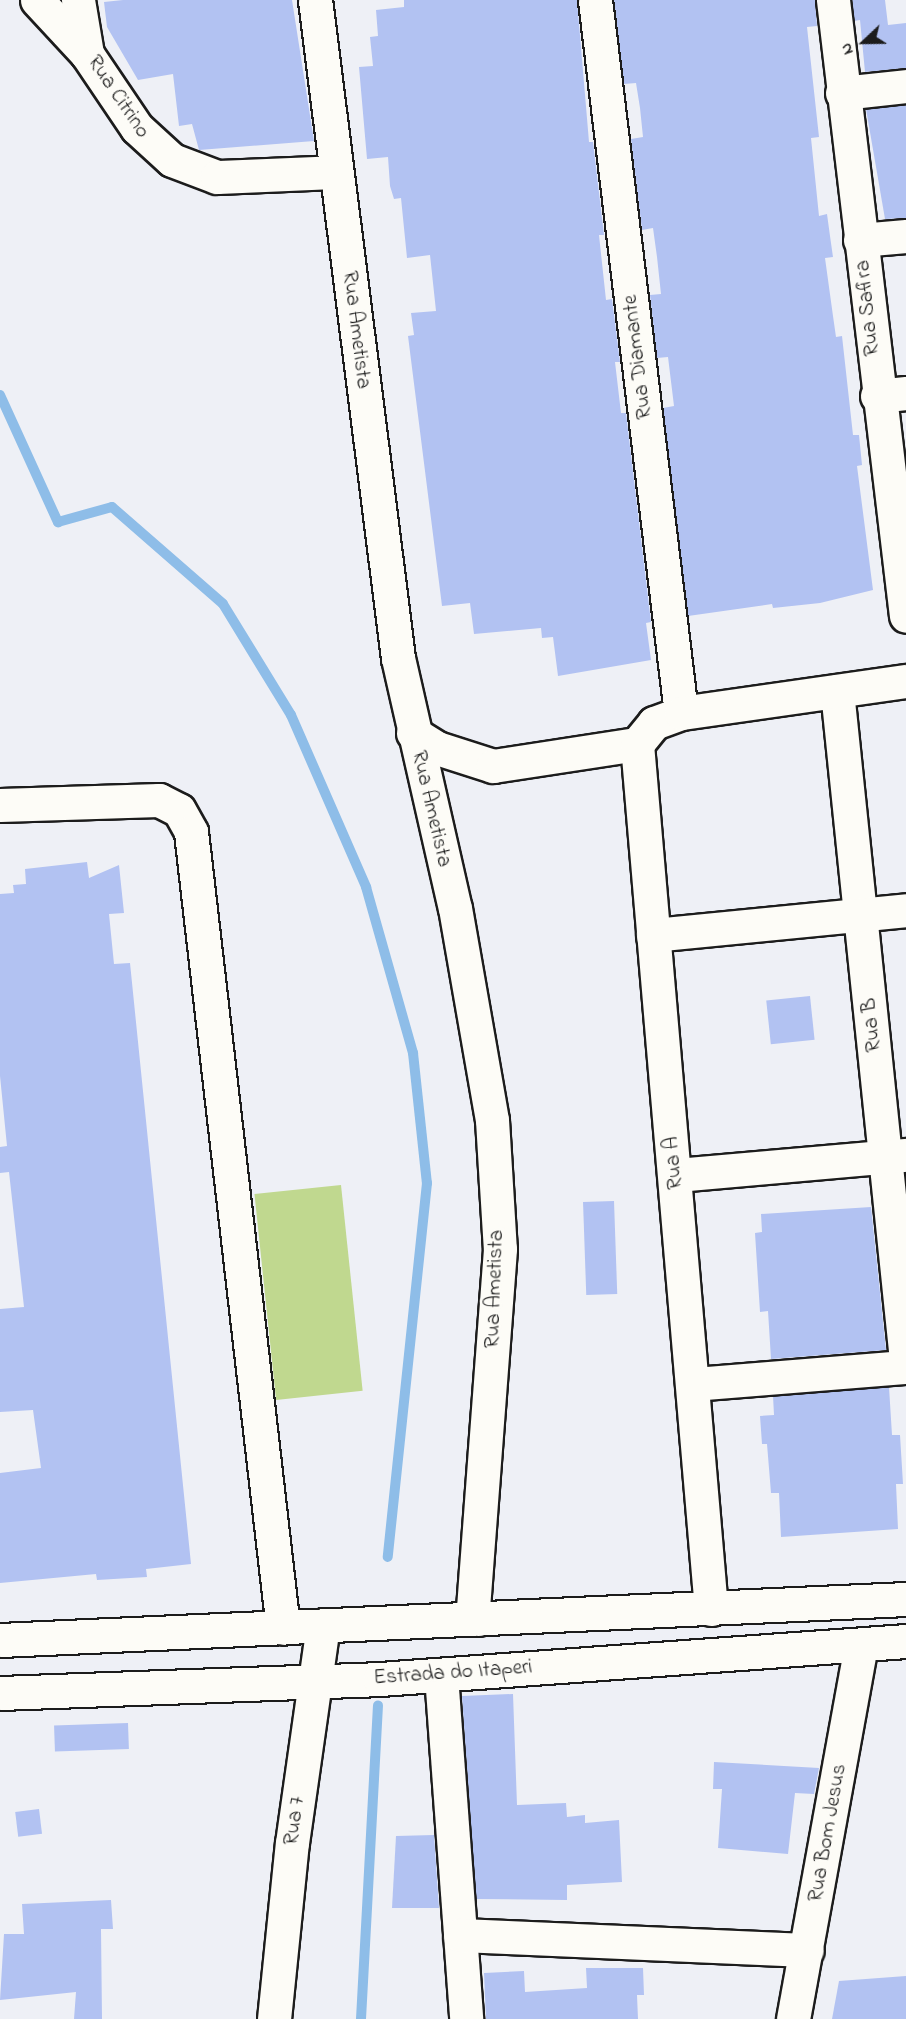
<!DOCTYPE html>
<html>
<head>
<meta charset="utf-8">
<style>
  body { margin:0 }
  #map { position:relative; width:906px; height:2019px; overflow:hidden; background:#eef0f6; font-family:"Indie Flower",sans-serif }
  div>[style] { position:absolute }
  .green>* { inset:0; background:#c0d88f; transform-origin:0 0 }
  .stream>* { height:10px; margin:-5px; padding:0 5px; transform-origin:5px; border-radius:5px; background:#8ebde8 }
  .building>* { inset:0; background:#b2c2f2; transform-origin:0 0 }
  .roads { filter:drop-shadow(2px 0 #1c1c1c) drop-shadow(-2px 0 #1c1c1c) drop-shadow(0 2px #1c1c1c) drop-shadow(0 -2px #1c1c1c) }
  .street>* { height:33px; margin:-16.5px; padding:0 16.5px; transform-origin:16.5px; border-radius:16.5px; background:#fdfcf7 }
  .secondary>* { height:33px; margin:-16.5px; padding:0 16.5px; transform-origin:16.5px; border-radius:16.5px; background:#fdfcf7 }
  span { translate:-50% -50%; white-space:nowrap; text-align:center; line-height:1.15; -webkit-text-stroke:5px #fdfcf7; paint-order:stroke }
  .street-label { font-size:21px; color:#1c1c1c }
  .north { position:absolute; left:834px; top:12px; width:60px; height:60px; -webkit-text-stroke:4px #fdfcf7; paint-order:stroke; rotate:248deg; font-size:16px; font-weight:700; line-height:24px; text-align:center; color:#1c1c1c }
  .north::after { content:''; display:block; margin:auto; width:21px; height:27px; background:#1c1c1c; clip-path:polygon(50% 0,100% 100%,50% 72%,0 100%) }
</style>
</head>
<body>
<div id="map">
  <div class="green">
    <div style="left:341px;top:1185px;width:207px;height:87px;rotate:84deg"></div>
  </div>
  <div class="stream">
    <div style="left:0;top:395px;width:140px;rotate:65.5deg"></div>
    <div style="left:58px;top:522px;width:56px;rotate:-15.5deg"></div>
    <div style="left:112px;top:507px;width:147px;rotate:41.1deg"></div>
    <div style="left:223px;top:604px;width:130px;rotate:58.5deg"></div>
    <div style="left:291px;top:715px;width:188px;rotate:66.4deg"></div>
    <div style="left:366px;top:887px;width:173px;rotate:74.2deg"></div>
    <div style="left:413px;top:1053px;width:131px;rotate:83.9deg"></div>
    <div style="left:427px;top:1183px;width:376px;rotate:96deg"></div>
    <div style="left:361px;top:2019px;width:314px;rotate:-86.9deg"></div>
  </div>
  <div class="building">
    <div style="clip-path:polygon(123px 0,292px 0,314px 141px,199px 150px,192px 124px,179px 126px,173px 74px,138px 80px,107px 27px,104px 2px)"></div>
    <div style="clip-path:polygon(404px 0,577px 0,589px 142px,593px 142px,604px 235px,599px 235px,606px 300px,612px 299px,620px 362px,615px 362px,621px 413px,626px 413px,651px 622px,646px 623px,651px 660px,558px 676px,553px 637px,542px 638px,541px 628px,474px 634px,470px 603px,442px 606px,408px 336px,414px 335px,411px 313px,436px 311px,430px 255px,407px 258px,401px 198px,394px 199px,390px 186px,388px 157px,367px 159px,359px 67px,373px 66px,370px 37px,378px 36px,376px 10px,404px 7px)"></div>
    <div style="clip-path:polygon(614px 0,815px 0,817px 26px,807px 27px,819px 137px,811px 138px,819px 216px,827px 214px,830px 236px,833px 257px,825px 258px,833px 316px,836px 337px,842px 336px,853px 435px,859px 435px,862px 465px,857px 466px,873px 590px,820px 603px,773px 608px,772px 604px,688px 616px,663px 408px,674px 406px,668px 357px,657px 358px,650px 295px,661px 294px,657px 257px,653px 228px,642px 230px,631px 139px,643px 137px,640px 108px,636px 83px,624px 84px)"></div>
    <div style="clip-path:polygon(852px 0,885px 0,888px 25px,906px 23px,906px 68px,865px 72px,860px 20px,854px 21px)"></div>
    <div style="clip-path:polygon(906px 105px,906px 218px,885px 219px,866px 109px)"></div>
    <div style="clip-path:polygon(87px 862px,89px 878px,119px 865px,124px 913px,109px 914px,114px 964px,130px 963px,191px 1564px,146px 1569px,147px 1577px,97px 1580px,96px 1574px,0 1583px,0 1473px,41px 1468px,33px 1410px,0 1412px,0 1309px,24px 1307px,9px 1172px,0 1173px,0 1147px,7px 1146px,0 1076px,0 894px,14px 893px,13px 885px,26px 884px,25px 869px)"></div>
    <div style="left:810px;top:996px;width:44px;height:44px;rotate:84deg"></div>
    <div style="left:614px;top:1201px;width:93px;height:31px;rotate:88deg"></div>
    <div style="clip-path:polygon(871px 1207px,886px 1350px,771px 1359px,768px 1311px,760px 1312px,755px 1233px,762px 1232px,761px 1214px)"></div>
    <div style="clip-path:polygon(889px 1387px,892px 1435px,900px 1435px,903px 1484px,896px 1484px,898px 1529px,781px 1537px,779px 1493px,771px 1493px,767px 1444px,762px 1444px,760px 1416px,774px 1415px,773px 1396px)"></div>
    <div style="clip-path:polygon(513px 1694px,517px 1805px,566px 1803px,567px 1817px,585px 1815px,585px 1823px,619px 1820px,622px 1882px,567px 1885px,567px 1900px,476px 1899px,462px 1696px)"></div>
    <div style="left:128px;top:1723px;width:26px;height:74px;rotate:88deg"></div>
    <div style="clip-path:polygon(714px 1762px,819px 1768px,814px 1794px,795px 1793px,788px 1854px,718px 1848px,722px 1789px,713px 1789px)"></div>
    <div style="left:39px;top:1809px;width:25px;height:24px;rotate:83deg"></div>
    <div style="clip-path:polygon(434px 1835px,439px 1908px,392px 1908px,396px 1836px)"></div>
    <div style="clip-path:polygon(111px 1900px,113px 1929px,101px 1929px,102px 2019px,74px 2019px,76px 1992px,0 2000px,4px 1934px,24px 1934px,22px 1904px)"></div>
    <div style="clip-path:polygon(586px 1968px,643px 1968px,644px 1995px,637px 1995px,638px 2019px,486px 2019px,484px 1973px,524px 1971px,525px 1992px,587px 1988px)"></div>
    <div style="clip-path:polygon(906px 1976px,906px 2019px,832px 2019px,839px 1981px)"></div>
  </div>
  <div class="roads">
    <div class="street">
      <div style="left:37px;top:0;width:74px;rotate:47.2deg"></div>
      <div style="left:78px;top:0;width:55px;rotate:80.5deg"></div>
      <div style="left:87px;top:54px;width:89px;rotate:56deg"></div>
      <div style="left:137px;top:128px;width:47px;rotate:42.4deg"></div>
      <div style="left:172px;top:160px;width:48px;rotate:20.7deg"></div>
      <div style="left:217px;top:177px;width:118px;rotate:-2.4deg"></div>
      <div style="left:315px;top:0;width:663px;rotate:82.81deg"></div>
      <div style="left:398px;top:658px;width:256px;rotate:77.2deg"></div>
      <div style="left:455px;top:908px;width:215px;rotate:80.1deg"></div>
      <div style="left:492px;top:1120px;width:129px;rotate:86.5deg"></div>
      <div style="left:500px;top:1249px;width:359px;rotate:94.3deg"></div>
      <div style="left:473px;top:1607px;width:13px;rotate:67deg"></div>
      <div style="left:595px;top:0;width:718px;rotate:83.12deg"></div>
      <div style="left:833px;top:0;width:620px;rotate:83.24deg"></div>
      <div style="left:842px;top:93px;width:64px;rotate:-6.2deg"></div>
      <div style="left:860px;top:240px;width:46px;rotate:-5deg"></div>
      <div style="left:877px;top:396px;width:29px;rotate:-6deg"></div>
      <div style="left:837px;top:691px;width:673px;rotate:84.11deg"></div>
      <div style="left:413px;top:733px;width:28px;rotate:32deg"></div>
      <div style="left:437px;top:748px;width:59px;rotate:17.8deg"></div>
      <div style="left:493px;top:766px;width:146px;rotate:-8.7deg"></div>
      <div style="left:0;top:805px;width:159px;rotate:-1.8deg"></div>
      <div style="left:159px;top:800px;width:22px;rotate:27deg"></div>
      <div style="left:179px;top:810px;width:25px;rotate:61deg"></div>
      <div style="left:191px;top:832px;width:801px;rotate:83.41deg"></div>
      <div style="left:653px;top:935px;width:254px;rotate:-5.6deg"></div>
      <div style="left:676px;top:1175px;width:231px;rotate:-5deg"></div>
      <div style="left:693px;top:1384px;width:214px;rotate:-4.6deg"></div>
      <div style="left:711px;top:1609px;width:868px;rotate:-94.89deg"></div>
      <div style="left:637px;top:744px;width:27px;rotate:-51deg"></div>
      <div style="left:654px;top:723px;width:29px;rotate:-20deg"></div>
      <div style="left:681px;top:713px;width:227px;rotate:-8.1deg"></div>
      <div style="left:441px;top:1675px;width:345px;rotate:85.8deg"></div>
      <div style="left:460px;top:1935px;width:347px;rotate:2.5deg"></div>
      <div style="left:274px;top:2019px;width:177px;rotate:-84.2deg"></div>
      <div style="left:292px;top:1843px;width:220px;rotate:-81.9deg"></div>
      <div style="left:793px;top:2019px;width:379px;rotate:-79.7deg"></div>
    </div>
    <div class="secondary">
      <div style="left:0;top:1640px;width:907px;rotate:-2.59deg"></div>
      <div style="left:0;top:1693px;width:380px;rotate:-2.1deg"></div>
      <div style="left:380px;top:1679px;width:527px;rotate:-4.13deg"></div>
    </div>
  </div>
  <div class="street-label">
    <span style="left:118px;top:97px;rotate:56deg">Rua Citrino</span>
    <span style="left:868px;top:308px;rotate:-96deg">Rua Safira</span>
    <span style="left:356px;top:330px;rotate:83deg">Rua Ametista</span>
    <span style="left:638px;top:357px;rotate:-97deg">Rua Diamante</span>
    <span style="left:431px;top:809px;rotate:77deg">Rua Ametista</span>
    <span style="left:872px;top:1025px;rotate:-96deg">Rua B</span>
    <span style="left:674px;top:1163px;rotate:-95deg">Rua A</span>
    <span style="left:495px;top:1289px;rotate:-88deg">Rua Ametista</span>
    <span style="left:453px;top:1673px;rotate:-4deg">Estrada do Itaperi</span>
    <span style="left:295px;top:1821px;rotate:-82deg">Rua 7</span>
    <span style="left:828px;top:1833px;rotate:-80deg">Rua Bom Jesus</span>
  </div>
  <div class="north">N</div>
</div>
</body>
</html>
